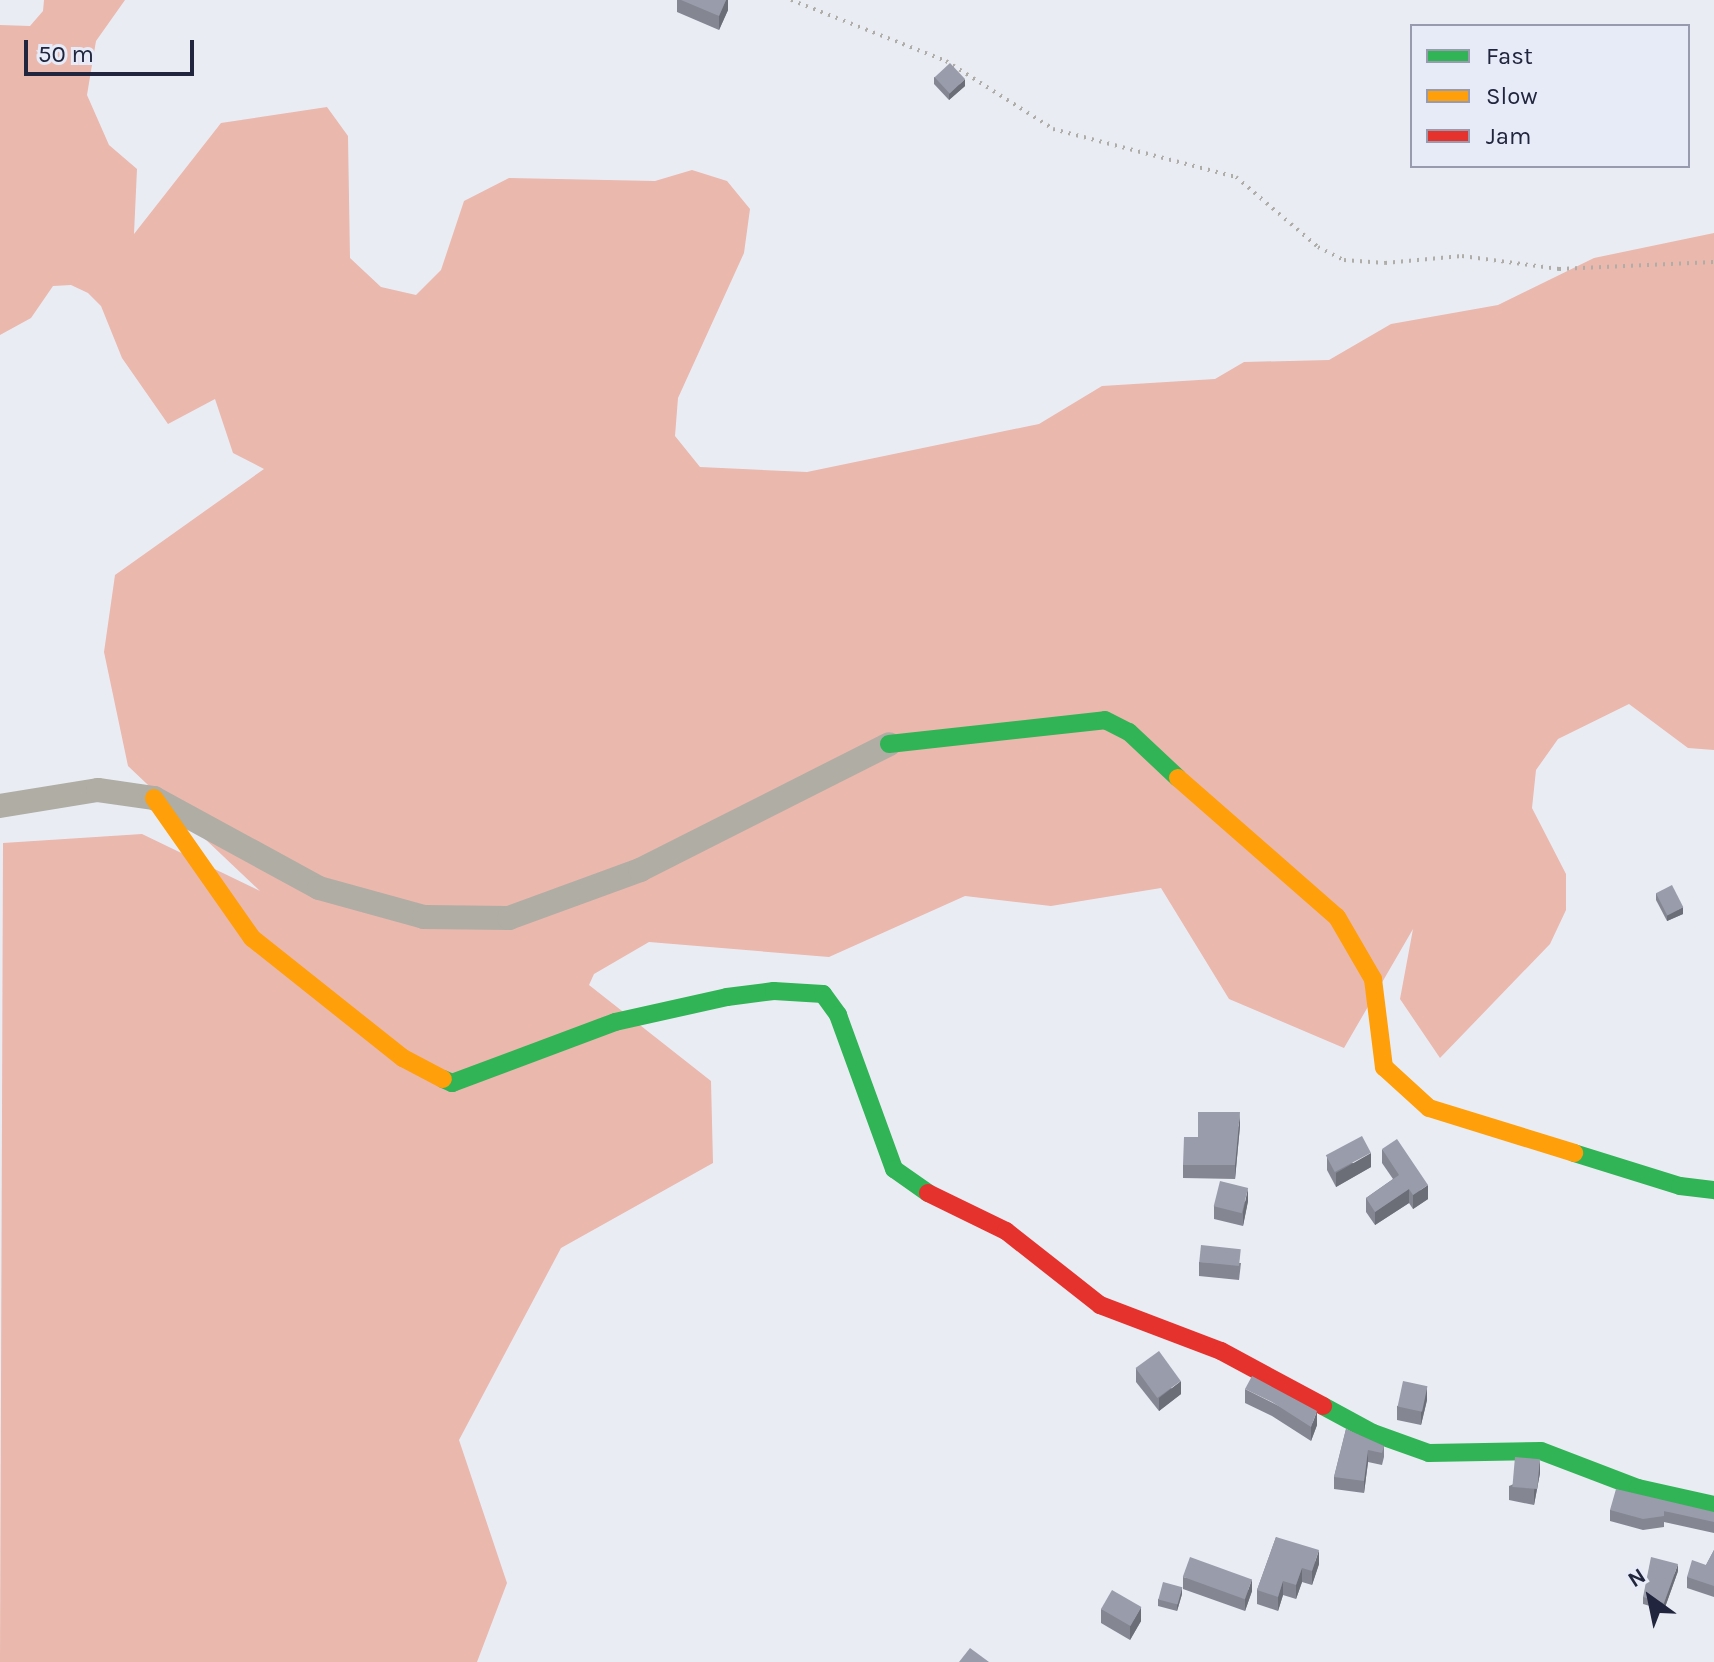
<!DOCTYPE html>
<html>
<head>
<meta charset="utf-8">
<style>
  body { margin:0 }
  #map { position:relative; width:1714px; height:1662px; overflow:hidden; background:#eaecf4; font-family:Karla,sans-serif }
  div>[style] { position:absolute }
  .forest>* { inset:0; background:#eab8ad }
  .path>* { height:4px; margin-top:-2px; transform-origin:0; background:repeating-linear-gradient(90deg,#aeada8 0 2px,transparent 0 8px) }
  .street>* { height:24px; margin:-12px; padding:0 12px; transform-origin:12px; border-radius:12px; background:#afada4 }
  .fast>* { height:18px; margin:-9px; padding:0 9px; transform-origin:9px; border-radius:9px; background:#30b455 }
  .slow>* { height:18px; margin:-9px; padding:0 9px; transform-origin:9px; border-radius:9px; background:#ff9f0a }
  .jam>* { height:18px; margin:-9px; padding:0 9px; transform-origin:9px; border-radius:9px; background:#e5322d }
  .wall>* { inset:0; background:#848692 }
  .shaded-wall>* { inset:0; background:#6b6d77 }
  .building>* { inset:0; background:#999caa; transform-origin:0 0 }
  span { translate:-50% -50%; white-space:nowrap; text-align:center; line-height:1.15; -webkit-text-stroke:8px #e7eaf7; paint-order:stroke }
  .legend { position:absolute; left:1410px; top:24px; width:280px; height:144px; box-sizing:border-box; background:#e7eaf7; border:2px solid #989bad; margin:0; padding:10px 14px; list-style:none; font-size:24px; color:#21253d }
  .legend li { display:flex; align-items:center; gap:16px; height:40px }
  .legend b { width:40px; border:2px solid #989bad }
  .north { position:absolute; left:1610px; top:1558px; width:80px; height:80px; -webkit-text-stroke:6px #e7eaf7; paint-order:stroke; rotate:327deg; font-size:22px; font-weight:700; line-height:32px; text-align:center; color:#21253d }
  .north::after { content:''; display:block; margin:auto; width:28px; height:36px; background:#21253d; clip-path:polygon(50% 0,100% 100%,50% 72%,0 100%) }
  .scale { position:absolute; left:24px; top:40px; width:170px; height:36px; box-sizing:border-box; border:4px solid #21253d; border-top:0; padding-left:10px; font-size:24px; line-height:28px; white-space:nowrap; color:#21253d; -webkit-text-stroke:6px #e7eaf7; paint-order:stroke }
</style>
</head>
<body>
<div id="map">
  <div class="forest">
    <div style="clip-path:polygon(44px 0,125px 0,96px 41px,87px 95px,109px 145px,137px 169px,134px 234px,221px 123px,327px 107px,348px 136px,350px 258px,381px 287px,416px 295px,441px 270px,464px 201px,509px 178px,655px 181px,692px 170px,727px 181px,750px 209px,744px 253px,678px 398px,675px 436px,700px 467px,807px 472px,1039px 424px,1102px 386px,1215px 379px,1244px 362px,1329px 360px,1391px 324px,1498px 305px,1594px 258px,1714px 233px,1714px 750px,1688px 748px,1629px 704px,1558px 739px,1536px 770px,1532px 808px,1566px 874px,1566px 910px,1550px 944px,1440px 1058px,1400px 999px,1413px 929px,1344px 1048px,1229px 999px,1161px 888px,1051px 906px,965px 896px,829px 957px,649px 942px,594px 974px,589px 985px,711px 1081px,713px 1163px,561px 1248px,459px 1440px,507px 1583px,477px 1662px,0 1662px,3px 843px,142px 834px,260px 891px,128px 766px,104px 652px,115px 575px,264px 469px,233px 453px,215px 399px,168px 424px,122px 358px,101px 306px,88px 293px,71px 285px,53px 286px,31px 318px,0 335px,0 25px,30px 26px,43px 11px)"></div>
  </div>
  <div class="path">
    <div style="left:791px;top:0;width:167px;rotate:21.5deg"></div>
    <div style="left:946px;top:61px;width:127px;rotate:32.4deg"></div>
    <div style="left:1053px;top:129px;width:189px;rotate:14.7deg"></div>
    <div style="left:1236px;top:177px;width:108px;rotate:40.5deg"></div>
    <div style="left:1318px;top:247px;width:29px;rotate:27deg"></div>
    <div style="left:1344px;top:260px;width:41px;rotate:4.2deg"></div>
    <div style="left:1385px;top:263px;width:77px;rotate:-5.2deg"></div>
    <div style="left:1462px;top:256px;width:98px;rotate:7.6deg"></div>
    <div style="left:1559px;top:269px;width:155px;rotate:-2.6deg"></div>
  </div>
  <div class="street">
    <div style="left:0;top:806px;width:99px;rotate:-9.3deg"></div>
    <div style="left:98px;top:790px;width:57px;rotate:8.1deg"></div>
    <div style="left:154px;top:798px;width:188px;rotate:28.6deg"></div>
    <div style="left:319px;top:888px;width:109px;rotate:15.4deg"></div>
    <div style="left:424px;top:917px;width:85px;rotate:0.7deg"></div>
    <div style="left:509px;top:918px;width:140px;rotate:-20.1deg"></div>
    <div style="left:640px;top:870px;width:279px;rotate:-26.8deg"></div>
  </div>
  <div class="fast">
    <div style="left:889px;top:744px;width:217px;rotate:-6.3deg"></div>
    <div style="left:1105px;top:720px;width:27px;rotate:27deg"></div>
    <div style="left:1129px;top:732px;width:67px;rotate:43.2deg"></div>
    <div style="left:443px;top:1079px;width:10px;rotate:24deg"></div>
    <div style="left:452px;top:1083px;width:174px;rotate:-20.5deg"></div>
    <div style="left:615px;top:1022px;width:115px;rotate:-12.6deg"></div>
    <div style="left:727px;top:997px;width:47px;rotate:-7.3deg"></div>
    <div style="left:774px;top:991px;width:49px;rotate:3.5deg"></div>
    <div style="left:823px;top:994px;width:26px;rotate:54deg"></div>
    <div style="left:838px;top:1015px;width:164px;rotate:70deg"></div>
    <div style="left:894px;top:1169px;width:42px;rotate:35.2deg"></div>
    <div style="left:1574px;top:1153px;width:111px;rotate:17.3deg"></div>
    <div style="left:1680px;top:1186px;width:34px;rotate:7deg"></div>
    <div style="left:1323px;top:1406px;width:57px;rotate:28.4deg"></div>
    <div style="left:1373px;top:1433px;width:59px;rotate:19.7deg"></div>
    <div style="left:1429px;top:1453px;width:112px;rotate:-1deg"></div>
    <div style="left:1541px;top:1451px;width:104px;rotate:20.9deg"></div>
    <div style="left:1638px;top:1488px;width:78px;rotate:12.6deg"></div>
  </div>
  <div class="slow">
    <div style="left:1178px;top:778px;width:211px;rotate:41.2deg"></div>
    <div style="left:1337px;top:917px;width:72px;rotate:59.9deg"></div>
    <div style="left:1373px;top:979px;width:89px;rotate:82.9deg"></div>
    <div style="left:1384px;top:1067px;width:61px;rotate:42.3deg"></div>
    <div style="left:1429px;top:1108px;width:152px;rotate:17.2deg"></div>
    <div style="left:154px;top:798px;width:171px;rotate:55deg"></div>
    <div style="left:252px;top:938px;width:193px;rotate:38.5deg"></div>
    <div style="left:403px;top:1058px;width:45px;rotate:27.7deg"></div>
  </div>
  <div class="jam">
    <div style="left:928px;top:1193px;width:87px;rotate:26deg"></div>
    <div style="left:1006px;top:1231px;width:120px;rotate:38.2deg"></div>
    <div style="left:1100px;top:1305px;width:129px;rotate:20.8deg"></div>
    <div style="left:1221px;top:1351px;width:116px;rotate:28.3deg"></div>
  </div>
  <div class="wall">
    <div style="clip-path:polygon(677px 0,728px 0,728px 10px,719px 30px,677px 12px)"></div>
    <div style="clip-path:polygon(934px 77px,965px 86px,949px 100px,934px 84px)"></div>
    <div style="clip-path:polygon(1656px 893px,1683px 914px,1667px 921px,1656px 900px)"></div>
    <div style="clip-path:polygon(1240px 1126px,1235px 1179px,1183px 1178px,1183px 1165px,1198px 1137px)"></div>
    <div style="clip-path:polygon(1382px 1149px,1428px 1199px,1413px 1209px,1409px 1203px,1375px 1225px,1366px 1212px,1366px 1198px,1393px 1179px,1382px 1163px)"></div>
    <div style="clip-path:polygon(1327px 1157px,1371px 1167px,1336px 1187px,1327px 1170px)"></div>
    <div style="clip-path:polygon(1248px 1201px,1243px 1226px,1214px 1219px,1214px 1206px)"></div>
    <div style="clip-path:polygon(1199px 1262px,1241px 1263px,1239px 1280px,1199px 1276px)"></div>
    <div style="clip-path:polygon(1136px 1368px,1181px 1394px,1159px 1411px,1136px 1382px)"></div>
    <div style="clip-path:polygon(1245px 1389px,1317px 1425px,1311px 1441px,1272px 1416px,1245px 1403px)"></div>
    <div style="clip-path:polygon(1427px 1400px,1421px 1425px,1397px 1420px,1397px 1406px)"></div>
    <div style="clip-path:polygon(1346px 1429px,1384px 1446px,1384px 1457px,1382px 1465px,1368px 1462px,1364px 1493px,1334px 1489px,1334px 1477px)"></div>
    <div style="clip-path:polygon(1540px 1473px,1534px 1505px,1509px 1500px,1509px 1486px)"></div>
    <div style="clip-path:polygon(1610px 1510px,1714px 1512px,1714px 1533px,1664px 1522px,1664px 1527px,1643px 1530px,1610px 1521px)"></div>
    <div style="clip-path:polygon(1276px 1537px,1319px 1564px,1312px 1585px,1302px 1582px,1296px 1599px,1283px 1595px,1278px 1611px,1257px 1604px,1257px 1590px)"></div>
    <div style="clip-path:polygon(1714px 1550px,1714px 1597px,1687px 1588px,1687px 1577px,1706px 1565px)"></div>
    <div style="clip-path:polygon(1678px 1571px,1664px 1610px,1643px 1604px,1643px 1597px)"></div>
    <div style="clip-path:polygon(1183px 1577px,1252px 1591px,1245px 1611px,1183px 1589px)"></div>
    <div style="clip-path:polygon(1182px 1594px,1177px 1611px,1158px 1606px,1158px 1599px)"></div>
    <div style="clip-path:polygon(1101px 1609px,1141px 1621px,1130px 1640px,1101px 1623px)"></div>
  </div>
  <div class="shaded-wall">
    <div style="clip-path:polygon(726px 0,728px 0,728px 10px,719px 30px,719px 16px)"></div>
    <div style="clip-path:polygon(965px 79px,965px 86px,949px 100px,949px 94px)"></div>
    <div style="clip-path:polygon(1683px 907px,1683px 914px,1667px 921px,1667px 915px)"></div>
    <div style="clip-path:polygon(1240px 1112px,1240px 1126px,1235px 1179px,1235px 1165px)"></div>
    <div style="clip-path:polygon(1371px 1153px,1371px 1167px,1336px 1187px,1336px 1173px)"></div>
    <div style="clip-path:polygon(1428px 1185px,1428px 1199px,1413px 1209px,1413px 1195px)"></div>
    <div style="clip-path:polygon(1248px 1188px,1248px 1201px,1243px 1226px,1243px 1212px)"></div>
    <div style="clip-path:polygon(1409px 1189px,1409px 1203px,1375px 1225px,1375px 1212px)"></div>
    <div style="clip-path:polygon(1181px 1381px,1181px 1394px,1159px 1411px,1159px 1398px)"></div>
    <div style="clip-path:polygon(1427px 1386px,1427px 1400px,1421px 1425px,1421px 1411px)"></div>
    <div style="clip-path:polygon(1317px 1411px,1317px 1425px,1311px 1441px,1311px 1427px)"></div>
    <div style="clip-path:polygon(1368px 1450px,1368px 1462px,1364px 1493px,1364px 1481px)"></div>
    <div style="clip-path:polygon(1540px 1459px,1540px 1473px,1534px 1505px,1534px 1491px)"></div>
    <div style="clip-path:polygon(1319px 1550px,1319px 1564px,1312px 1585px,1312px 1571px)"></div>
    <div style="clip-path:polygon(1678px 1564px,1678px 1571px,1664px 1610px,1664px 1603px)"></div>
    <div style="clip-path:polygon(1302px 1568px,1302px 1582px,1296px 1599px,1296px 1585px)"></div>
    <div style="clip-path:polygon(1252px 1579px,1252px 1591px,1245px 1611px,1245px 1599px)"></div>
    <div style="clip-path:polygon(1283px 1581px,1283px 1595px,1278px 1611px,1278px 1597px)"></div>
    <div style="clip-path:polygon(1182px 1587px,1182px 1594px,1177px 1611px,1177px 1604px)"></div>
    <div style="clip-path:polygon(1141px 1607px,1141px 1621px,1130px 1640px,1130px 1626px)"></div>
  </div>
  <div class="building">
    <div style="clip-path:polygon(681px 0,726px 0,719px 16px)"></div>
    <div style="left:950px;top:63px;width:22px;height:21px;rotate:47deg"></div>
    <div style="left:1672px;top:885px;width:25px;height:18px;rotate:63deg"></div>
    <div style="clip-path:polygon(1198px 1112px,1240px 1112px,1235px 1165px,1183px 1165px,1184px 1137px,1198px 1137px)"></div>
    <div style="left:1362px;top:1136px;width:19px;height:41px;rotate:62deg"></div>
    <div style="clip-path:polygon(1397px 1139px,1428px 1185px,1413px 1195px,1409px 1189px,1375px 1212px,1366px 1198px,1399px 1175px,1382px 1149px)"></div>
    <div style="left:1220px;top:1181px;width:29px;height:26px;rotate:14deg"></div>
    <div style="left:1201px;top:1245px;width:40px;height:17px;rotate:6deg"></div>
    <div style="left:1159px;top:1351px;width:37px;height:29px;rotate:54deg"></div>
    <div style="clip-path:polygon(1252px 1376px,1317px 1411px,1311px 1427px,1272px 1402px,1245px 1389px)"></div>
    <div style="left:1403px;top:1381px;width:25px;height:26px;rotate:12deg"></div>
    <div style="clip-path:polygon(1346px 1429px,1384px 1446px,1382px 1453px,1368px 1450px,1364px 1481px,1334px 1477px)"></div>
    <div style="left:1515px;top:1457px;width:25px;height:30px;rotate:5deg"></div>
    <div style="clip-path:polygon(1616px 1489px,1714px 1512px,1714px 1522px,1664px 1511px,1664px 1516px,1643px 1519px,1610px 1510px)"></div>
    <div style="clip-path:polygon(1276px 1537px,1319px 1550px,1312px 1571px,1302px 1568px,1296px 1585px,1283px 1581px,1278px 1597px,1257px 1590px)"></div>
    <div style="clip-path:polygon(1714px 1550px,1714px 1586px,1687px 1577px,1692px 1560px,1706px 1565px)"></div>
    <div style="left:1190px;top:1557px;width:66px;height:21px;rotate:20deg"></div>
    <div style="clip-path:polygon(1651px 1557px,1678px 1564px,1664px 1603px,1643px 1597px)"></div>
    <div style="left:1163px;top:1582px;width:20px;height:18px;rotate:15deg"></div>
    <div style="left:1112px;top:1590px;width:34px;height:22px;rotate:30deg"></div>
    <div style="clip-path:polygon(970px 1648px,989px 1662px,959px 1662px)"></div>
  </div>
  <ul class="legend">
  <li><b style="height:10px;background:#30b455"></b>Fast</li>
  <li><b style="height:10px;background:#ff9f0a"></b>Slow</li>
  <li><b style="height:10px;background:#e5322d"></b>Jam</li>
  </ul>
  <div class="north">N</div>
  <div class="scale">50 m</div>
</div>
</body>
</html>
